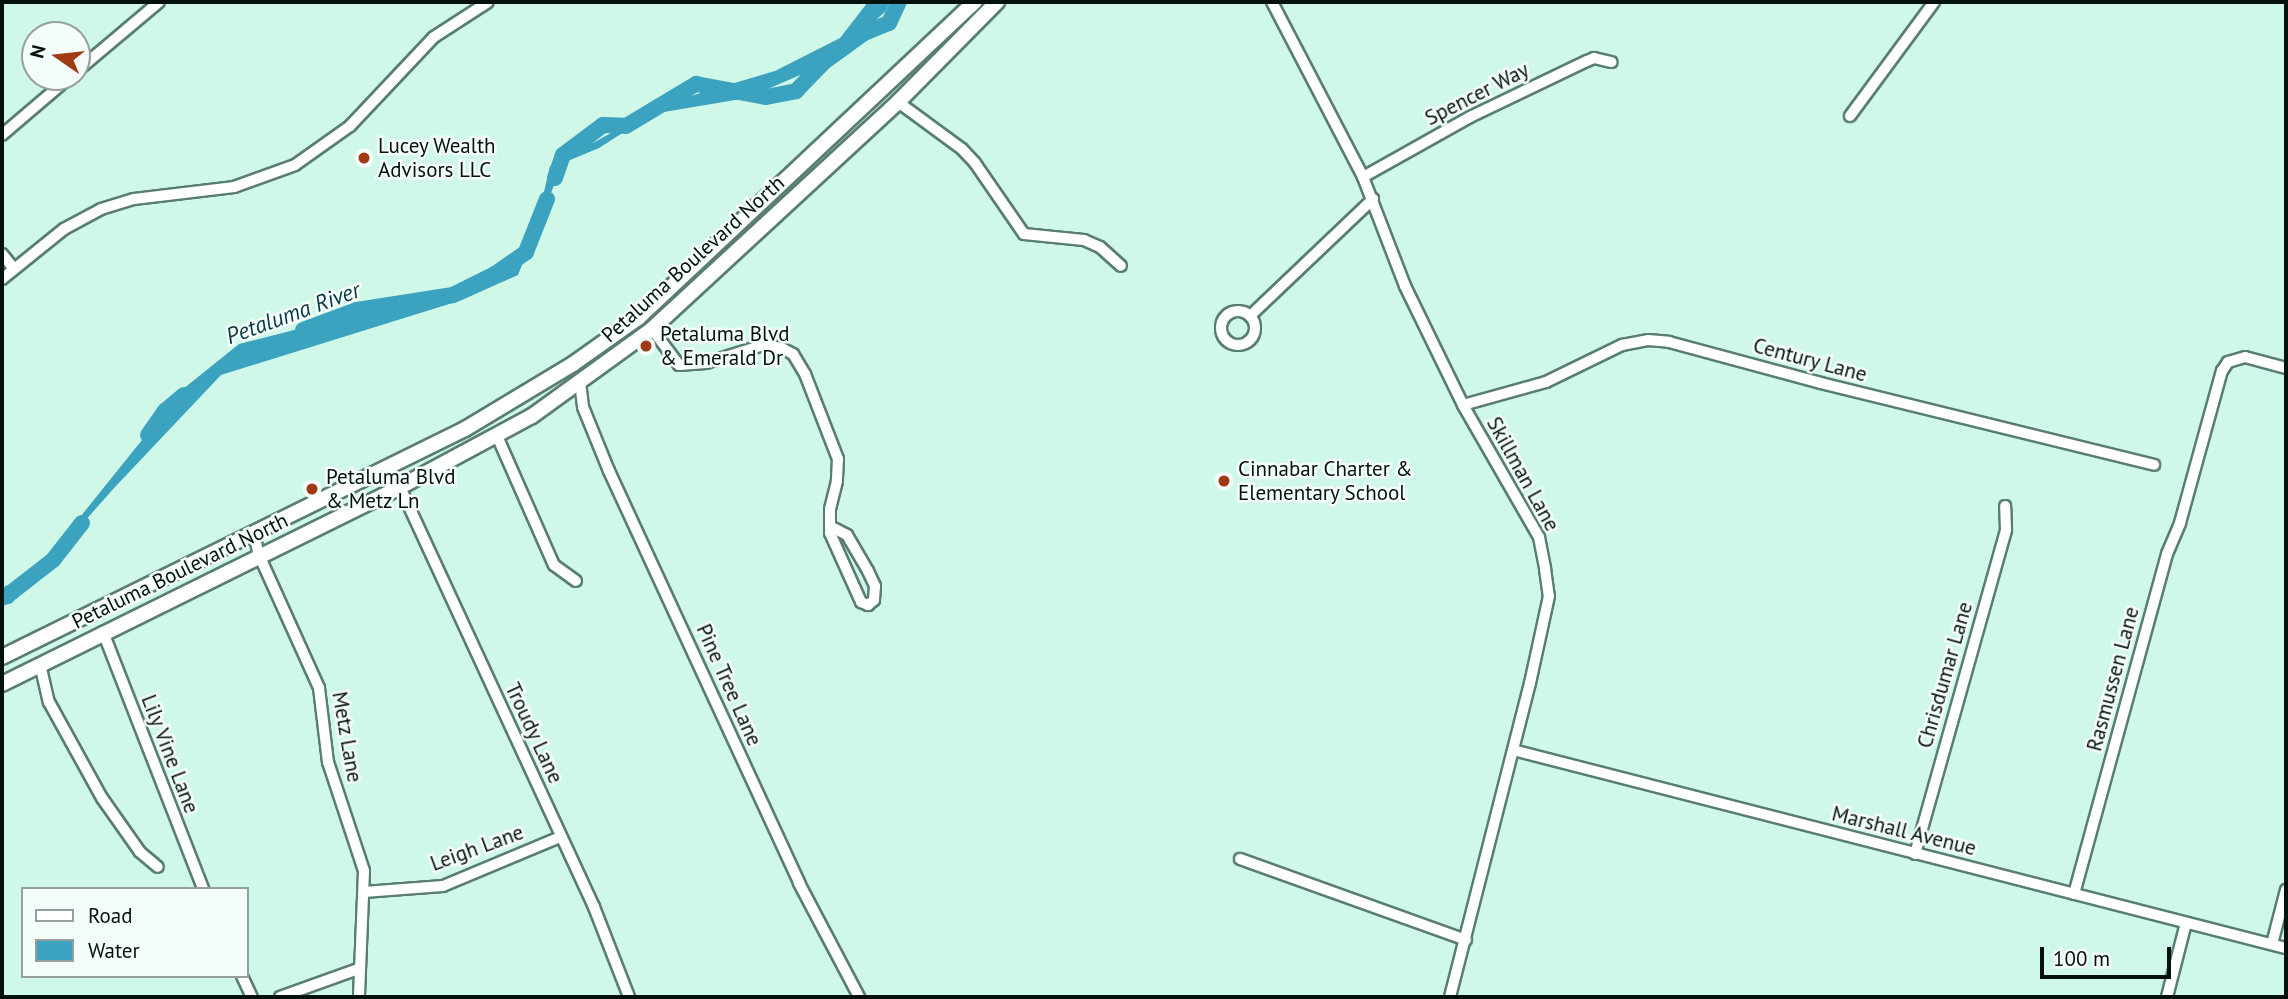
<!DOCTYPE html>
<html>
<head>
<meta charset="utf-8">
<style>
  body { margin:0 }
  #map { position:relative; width:2288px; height:999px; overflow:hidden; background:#d0f8e8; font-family:"PT Sans",sans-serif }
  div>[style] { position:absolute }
  .water>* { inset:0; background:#3ba2bf }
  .river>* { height:16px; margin:-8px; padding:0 8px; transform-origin:8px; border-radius:8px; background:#3ba2bf }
  .roads { filter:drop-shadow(2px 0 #597e70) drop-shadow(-2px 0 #597e70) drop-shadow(0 2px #597e70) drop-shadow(0 -2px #597e70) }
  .minor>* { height:10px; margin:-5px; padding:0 5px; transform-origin:5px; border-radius:5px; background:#fff }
  .minor>.ring { margin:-5px; padding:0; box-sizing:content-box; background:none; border:10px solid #fff; border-radius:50% }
  .major>* { height:14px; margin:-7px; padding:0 7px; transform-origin:7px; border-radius:7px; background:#fff }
  .dots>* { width:19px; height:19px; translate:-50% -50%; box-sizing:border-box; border:4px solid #f5fdfa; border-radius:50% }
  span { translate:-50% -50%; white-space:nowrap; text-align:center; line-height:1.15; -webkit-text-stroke:5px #f5fdfa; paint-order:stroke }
  .street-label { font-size:21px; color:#04110c }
  .poi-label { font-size:21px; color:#04110c }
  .left { translate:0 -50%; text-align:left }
  .water-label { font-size:23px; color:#083744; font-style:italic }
  .frame { position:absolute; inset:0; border:4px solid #04110c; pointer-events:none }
  .legend { position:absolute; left:21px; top:887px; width:228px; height:91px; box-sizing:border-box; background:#f5fdfa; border:2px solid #959f9b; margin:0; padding:9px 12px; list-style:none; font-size:21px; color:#04110c }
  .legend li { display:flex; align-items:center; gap:14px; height:35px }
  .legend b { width:35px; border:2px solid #959f9b }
  .north { position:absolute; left:21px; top:21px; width:70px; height:70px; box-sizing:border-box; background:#f5fdfa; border:2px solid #959f9b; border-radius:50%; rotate:284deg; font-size:19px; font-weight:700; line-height:28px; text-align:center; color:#04110c }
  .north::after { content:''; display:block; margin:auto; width:24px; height:32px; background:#a03a13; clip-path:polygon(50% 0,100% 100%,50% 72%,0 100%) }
  .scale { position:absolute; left:2040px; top:947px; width:131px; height:32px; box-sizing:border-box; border:4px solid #04110c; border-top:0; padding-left:9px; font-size:21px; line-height:24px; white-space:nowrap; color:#04110c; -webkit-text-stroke:5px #f5fdfa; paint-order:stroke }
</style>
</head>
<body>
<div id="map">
  <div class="water">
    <div style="clip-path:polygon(868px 2px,890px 2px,885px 12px,823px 65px,747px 98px,652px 114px,599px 148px,563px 163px,518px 275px,462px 300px,221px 375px,115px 487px,12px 603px,2px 606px,2px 595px,52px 552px,183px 389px,239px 344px,424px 297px,473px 289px,514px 267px,543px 196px,550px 166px,613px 132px,640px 111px,775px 71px,840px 38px)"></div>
  </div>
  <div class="river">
    <div style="left:555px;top:178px;width:24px;rotate:-71deg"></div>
    <div style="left:563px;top:155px;width:50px;rotate:-36.9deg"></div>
    <div style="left:603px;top:125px;width:23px;rotate:2deg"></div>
    <div style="left:626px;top:126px;width:82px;rotate:-31deg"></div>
    <div style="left:696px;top:84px;width:71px;rotate:10.5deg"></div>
    <div style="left:766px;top:97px;width:31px;rotate:-11deg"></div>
    <div style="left:796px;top:91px;width:40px;rotate:-46deg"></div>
    <div style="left:824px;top:62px;width:49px;rotate:-35.9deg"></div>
    <div style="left:864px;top:33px;width:27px;rotate:-22deg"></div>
    <div style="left:889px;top:23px;width:23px;rotate:-65deg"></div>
    <div style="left:303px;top:330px;width:58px;rotate:-20.3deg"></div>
    <div style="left:357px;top:310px;width:97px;rotate:-8.9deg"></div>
    <div style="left:453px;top:295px;width:47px;rotate:-26.6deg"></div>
    <div style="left:495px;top:274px;width:38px;rotate:-35deg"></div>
    <div style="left:526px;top:252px;width:57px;rotate:-68.4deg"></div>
    <div style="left:148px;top:435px;width:29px;rotate:-55deg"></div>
    <div style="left:165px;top:411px;width:25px;rotate:-40deg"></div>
    <div style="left:2px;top:596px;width:11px;rotate:-22deg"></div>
    <div style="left:12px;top:592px;width:52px;rotate:-38deg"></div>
    <div style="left:53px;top:560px;width:47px;rotate:-51.9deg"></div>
  </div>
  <div class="roads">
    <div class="minor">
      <div style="left:1272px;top:2px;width:197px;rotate:62.5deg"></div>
      <div style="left:1363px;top:177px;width:117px;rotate:68.9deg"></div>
      <div style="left:1405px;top:286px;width:132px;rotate:64deg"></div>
      <div style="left:1463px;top:405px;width:152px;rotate:60.1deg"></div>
      <div style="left:1539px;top:537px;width:33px;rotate:79deg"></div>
      <div style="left:1545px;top:569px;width:27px;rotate:82deg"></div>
      <div style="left:1549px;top:596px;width:89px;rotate:102.3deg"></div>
      <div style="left:1530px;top:683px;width:324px;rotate:104.3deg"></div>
      <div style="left:77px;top:71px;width:107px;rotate:-40.1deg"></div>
      <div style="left:898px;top:102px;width:79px;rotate:36.3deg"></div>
      <div style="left:962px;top:149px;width:19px;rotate:47deg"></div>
      <div style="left:975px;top:163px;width:86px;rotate:55.4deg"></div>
      <div style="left:1024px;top:234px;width:60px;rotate:5.7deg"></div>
      <div style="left:1084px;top:240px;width:17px;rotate:24deg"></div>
      <div style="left:1100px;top:247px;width:28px;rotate:42deg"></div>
      <div style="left:1850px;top:116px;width:142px;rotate:-53.6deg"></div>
      <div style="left:2px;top:135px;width:89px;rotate:-40.5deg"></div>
      <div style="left:1363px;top:177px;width:123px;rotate:-29.3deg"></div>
      <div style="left:1470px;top:117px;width:130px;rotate:-25.6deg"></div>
      <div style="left:1587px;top:61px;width:8px;rotate:-23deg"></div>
      <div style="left:1594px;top:58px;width:18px;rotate:13deg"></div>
      <div style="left:2px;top:254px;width:19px;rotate:51deg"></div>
      <div style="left:2px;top:279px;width:80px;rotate:-38.9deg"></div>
      <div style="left:64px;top:229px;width:42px;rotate:-28.4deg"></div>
      <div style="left:101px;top:209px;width:34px;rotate:-17deg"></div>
      <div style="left:134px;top:199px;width:101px;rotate:-6.8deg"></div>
      <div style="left:234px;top:187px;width:65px;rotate:-19.8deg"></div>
      <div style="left:295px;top:165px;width:67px;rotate:-35.3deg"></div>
      <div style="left:350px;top:126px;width:122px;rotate:-46.7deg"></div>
      <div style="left:434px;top:37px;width:64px;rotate:-32.9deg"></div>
      <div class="ring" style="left:1221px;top:311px;width:24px;height:24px"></div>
      <div style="left:1250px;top:316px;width:170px;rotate:-43.6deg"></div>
      <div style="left:652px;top:329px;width:45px;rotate:53.1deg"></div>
      <div style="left:679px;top:365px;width:27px;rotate:-4deg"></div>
      <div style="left:706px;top:363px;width:60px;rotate:-17.5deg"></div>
      <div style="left:763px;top:345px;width:19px;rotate:9deg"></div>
      <div style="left:782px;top:348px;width:13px;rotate:29deg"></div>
      <div style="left:793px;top:354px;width:23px;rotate:59deg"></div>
      <div style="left:805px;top:374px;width:91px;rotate:68.8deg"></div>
      <div style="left:838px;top:459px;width:22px;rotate:93deg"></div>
      <div style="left:837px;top:481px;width:29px;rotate:104deg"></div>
      <div style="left:830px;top:509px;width:24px;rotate:90deg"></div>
      <div style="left:830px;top:533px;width:76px;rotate:65.8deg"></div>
      <div style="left:861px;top:602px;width:8px;rotate:23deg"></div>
      <div style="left:868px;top:605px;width:8px;rotate:-40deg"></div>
      <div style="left:874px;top:600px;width:14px;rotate:-86deg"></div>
      <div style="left:875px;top:586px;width:17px;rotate:-115deg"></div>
      <div style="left:868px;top:571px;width:42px;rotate:-120.3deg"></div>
      <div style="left:847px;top:535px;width:18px;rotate:-153deg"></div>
      <div style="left:580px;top:382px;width:25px;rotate:83deg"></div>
      <div style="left:583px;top:407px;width:69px;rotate:67.9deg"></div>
      <div style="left:609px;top:471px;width:454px;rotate:65.2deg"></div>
      <div style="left:799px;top:883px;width:129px;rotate:62.2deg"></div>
      <div style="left:1463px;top:405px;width:86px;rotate:-15.5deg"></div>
      <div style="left:1546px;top:382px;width:85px;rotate:-26deg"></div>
      <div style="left:1622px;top:345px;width:26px;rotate:-11deg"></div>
      <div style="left:1648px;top:340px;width:21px;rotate:5deg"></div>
      <div style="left:1669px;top:342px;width:157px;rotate:15.1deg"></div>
      <div style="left:1821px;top:383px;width:343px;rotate:13.8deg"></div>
      <div style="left:497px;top:436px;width:141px;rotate:66.2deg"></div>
      <div style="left:554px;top:565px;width:27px;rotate:36deg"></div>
      <div style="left:400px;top:487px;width:463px;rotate:65.2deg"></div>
      <div style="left:594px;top:907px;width:97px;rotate:68.7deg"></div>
      <div style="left:254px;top:534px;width:22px;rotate:77deg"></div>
      <div style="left:259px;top:555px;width:146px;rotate:65.7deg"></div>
      <div style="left:319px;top:688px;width:75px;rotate:83.1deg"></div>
      <div style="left:328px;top:762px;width:115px;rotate:71.7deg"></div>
      <div style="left:364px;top:871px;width:126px;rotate:92.3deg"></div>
      <div style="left:103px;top:632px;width:276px;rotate:68.7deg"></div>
      <div style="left:40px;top:664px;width:39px;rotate:77deg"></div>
      <div style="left:49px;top:702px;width:110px;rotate:61.1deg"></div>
      <div style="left:102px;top:798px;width:66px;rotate:54.9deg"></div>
      <div style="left:140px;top:852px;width:23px;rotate:40deg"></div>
      <div style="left:1513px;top:750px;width:798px;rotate:14.37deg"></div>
      <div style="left:1915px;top:854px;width:337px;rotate:-74.3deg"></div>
      <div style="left:2006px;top:530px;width:24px;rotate:-92deg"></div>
      <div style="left:1240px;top:859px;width:240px;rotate:19.7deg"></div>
      <div style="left:364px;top:892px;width:79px;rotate:-4.3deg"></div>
      <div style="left:443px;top:886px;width:127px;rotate:-22.7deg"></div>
      <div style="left:2074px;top:894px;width:352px;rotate:-74.7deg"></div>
      <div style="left:2167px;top:554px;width:34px;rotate:-67deg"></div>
      <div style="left:2180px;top:523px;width:158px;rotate:-74.6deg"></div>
      <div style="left:2222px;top:371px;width:11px;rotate:-56deg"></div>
      <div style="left:2228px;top:362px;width:18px;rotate:-16deg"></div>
      <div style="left:2245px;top:357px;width:42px;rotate:15deg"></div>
      <div style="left:2272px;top:944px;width:56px;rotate:-75.5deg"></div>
      <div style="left:242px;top:976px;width:23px;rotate:65deg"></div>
      <div style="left:280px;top:997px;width:83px;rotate:-19.7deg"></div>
      <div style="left:2167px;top:997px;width:76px;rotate:-75.6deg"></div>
    </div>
    <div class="major">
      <div style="left:2px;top:657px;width:516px;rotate:-26.22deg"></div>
      <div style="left:465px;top:429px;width:126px;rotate:-31deg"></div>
      <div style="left:573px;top:364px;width:80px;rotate:-35.3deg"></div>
      <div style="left:638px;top:318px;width:462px;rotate:-43.2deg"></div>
      <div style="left:2px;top:684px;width:444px;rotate:-26.3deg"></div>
      <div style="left:400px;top:487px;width:150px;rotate:-28.3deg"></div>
      <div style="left:532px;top:416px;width:148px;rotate:-35.9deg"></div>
      <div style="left:652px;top:329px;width:335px;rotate:-42.7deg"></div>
      <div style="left:898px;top:102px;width:141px;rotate:-45.3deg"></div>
    </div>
  </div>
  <div class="dots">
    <div style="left:364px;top:158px;background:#a03a13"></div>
    <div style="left:646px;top:346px;background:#a03a13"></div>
    <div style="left:1224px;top:481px;background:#a03a13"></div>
    <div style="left:312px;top:489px;background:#a03a13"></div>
  </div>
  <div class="street-label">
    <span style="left:1477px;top:94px;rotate:-27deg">Spencer Way</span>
    <span style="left:693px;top:259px;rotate:-42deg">Petaluma Boulevard North</span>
    <span style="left:1810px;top:360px;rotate:15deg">Century Lane</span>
    <span style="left:1523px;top:474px;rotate:61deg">Skillman Lane</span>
    <span style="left:180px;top:571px;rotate:-26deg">Petaluma Boulevard North</span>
    <span style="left:1945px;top:675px;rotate:-74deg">Chrisdumar Lane</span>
    <span style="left:2113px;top:679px;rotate:-75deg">Rasmussen Lane</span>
    <span style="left:729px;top:685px;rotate:66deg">Pine Tree Lane</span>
    <span style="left:534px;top:733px;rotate:65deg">Troudy Lane</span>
    <span style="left:347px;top:737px;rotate:80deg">Metz Lane</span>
    <span style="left:170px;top:754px;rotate:69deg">Lily Vine Lane</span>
    <span style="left:1904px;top:831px;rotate:14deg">Marshall Avenue</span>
    <span style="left:477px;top:848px;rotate:-20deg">Leigh Lane</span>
  </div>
  <div class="poi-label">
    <span class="left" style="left:378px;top:158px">Lucey Wealth<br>Advisors LLC</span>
    <span class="left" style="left:660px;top:346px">Petaluma Blvd<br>&amp; Emerald Dr</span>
    <span class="left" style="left:1238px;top:481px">Cinnabar Charter &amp;<br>Elementary School</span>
    <span class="left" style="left:326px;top:489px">Petaluma Blvd<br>&amp; Metz Ln</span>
  </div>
  <div class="water-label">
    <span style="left:293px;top:313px;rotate:-20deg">Petaluma River</span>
  </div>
  <div class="frame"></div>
  <ul class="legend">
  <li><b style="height:9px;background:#fff"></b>Road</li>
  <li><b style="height:19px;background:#3ba2bf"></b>Water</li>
  </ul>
  <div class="north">N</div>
  <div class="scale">100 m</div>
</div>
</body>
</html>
